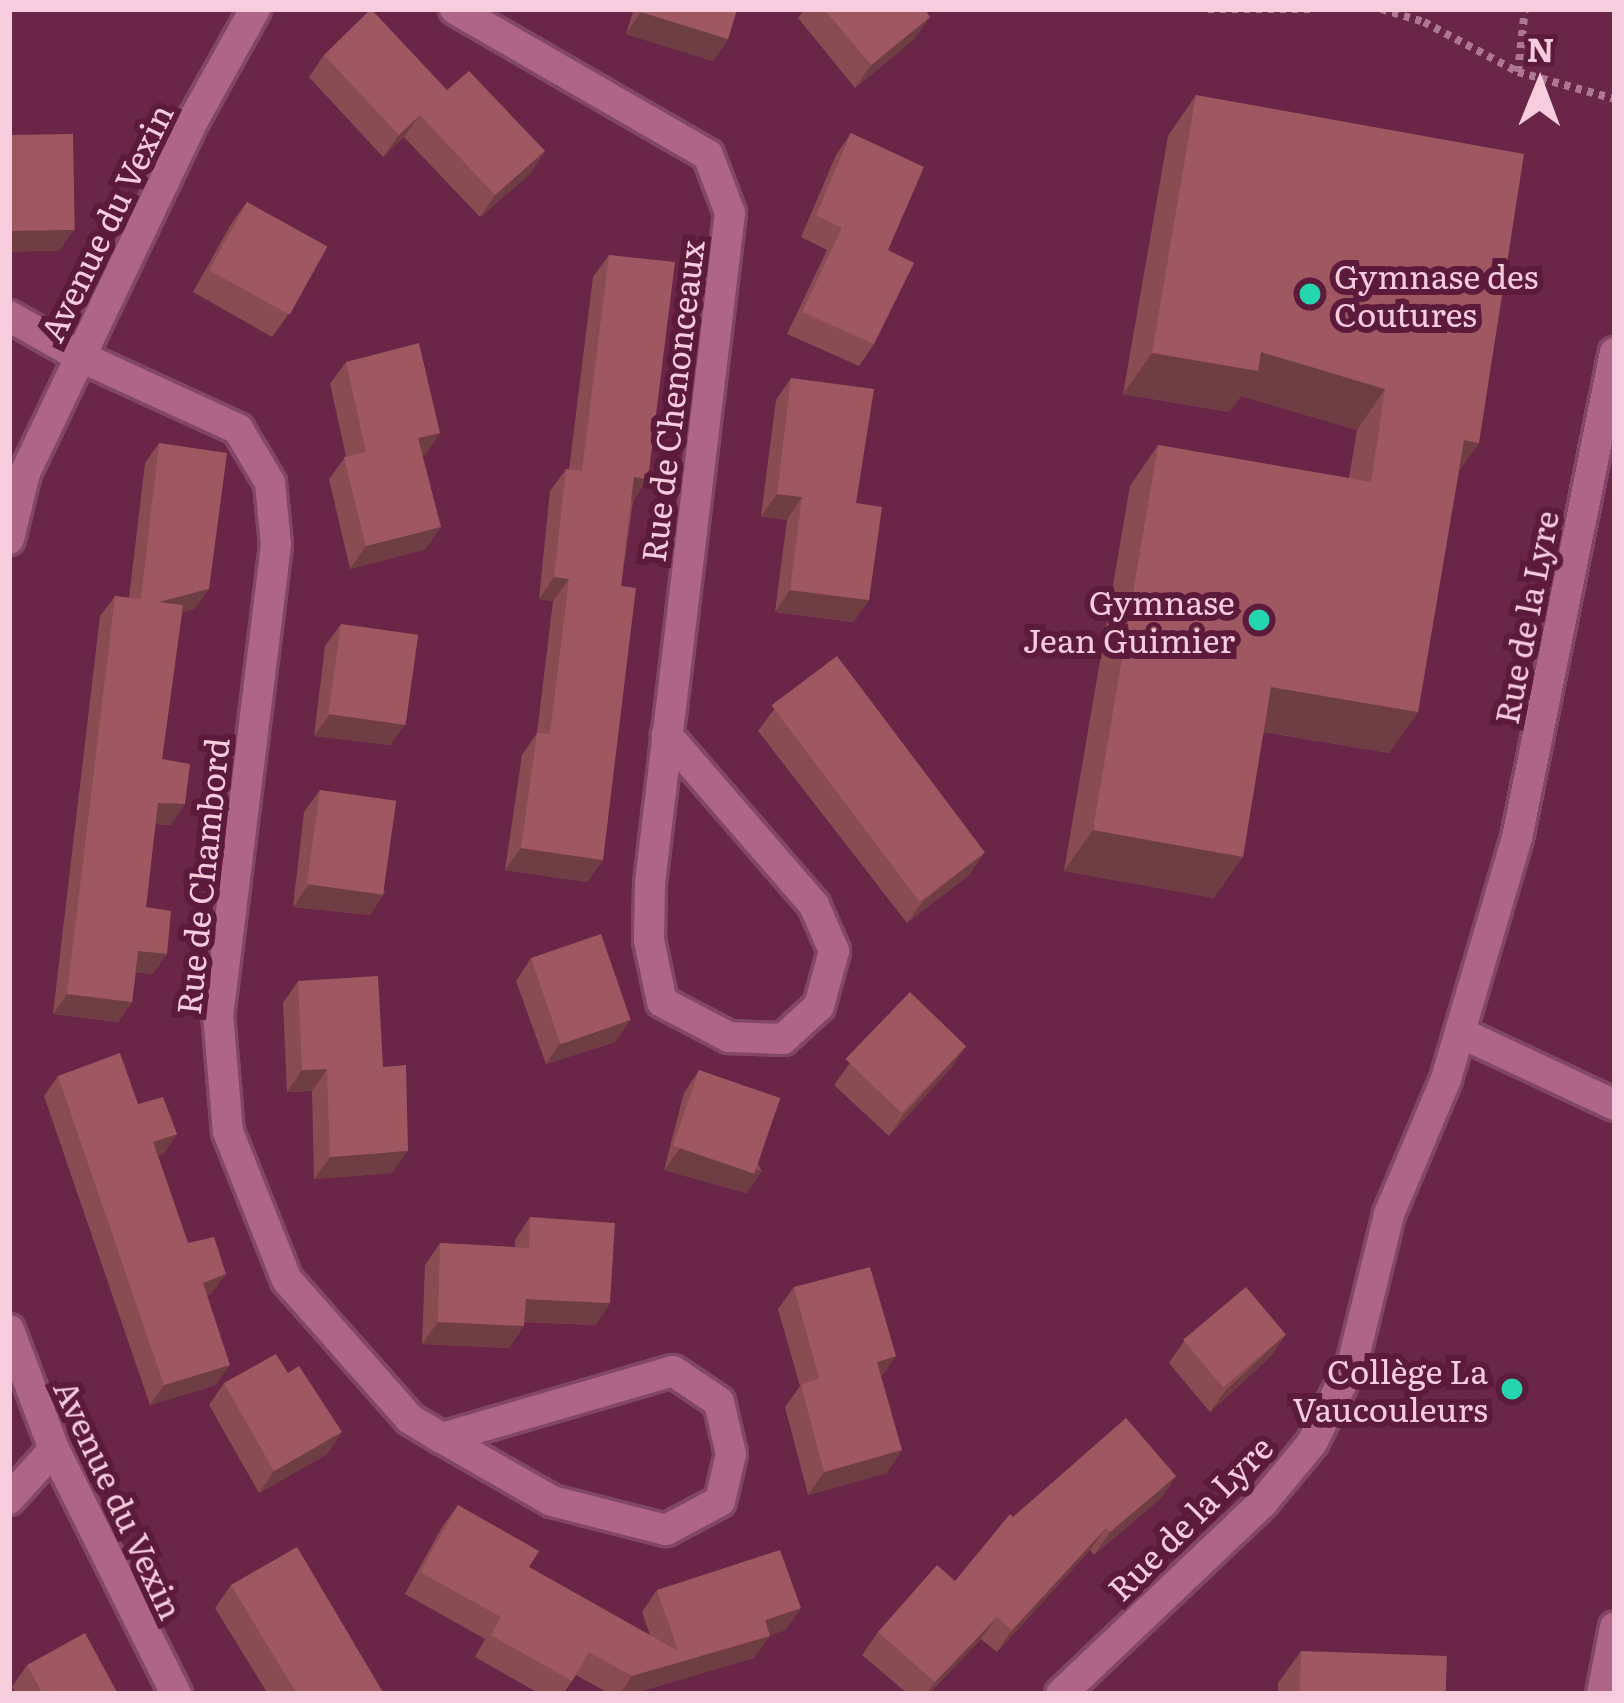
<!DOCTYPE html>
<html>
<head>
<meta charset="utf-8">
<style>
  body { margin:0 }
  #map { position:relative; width:1624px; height:1703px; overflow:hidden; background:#692647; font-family:Literata,serif }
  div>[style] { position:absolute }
  .path>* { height:8px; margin-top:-4px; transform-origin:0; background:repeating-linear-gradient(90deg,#af7891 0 6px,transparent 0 12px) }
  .roads { filter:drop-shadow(3px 0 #824766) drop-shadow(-3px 0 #824766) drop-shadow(0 3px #824766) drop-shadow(0 -3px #824766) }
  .minor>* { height:30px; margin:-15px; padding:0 15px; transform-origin:15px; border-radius:15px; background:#af6586 }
  .wall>* { inset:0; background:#894c53 }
  .shaded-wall>* { inset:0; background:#6f3e44 }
  .building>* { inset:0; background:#9f5861; transform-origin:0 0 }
  .dots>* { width:33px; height:33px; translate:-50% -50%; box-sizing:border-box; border:6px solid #5d1b3c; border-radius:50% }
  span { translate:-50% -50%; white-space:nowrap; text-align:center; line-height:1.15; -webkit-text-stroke:12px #5d1b3c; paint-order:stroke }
  .street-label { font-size:33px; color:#f7cdde }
  .poi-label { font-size:33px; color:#f7cdde }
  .left { translate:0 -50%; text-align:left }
  .right { translate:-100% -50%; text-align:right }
  .frame { position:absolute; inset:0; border:12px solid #f7cdde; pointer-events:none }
  .north { position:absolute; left:1480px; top:24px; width:120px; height:120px; -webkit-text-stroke:9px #5d1b3c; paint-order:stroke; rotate:1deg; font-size:33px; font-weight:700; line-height:48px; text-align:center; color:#f7cdde }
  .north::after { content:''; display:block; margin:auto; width:42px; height:54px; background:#f7cdde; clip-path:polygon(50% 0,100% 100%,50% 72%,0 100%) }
</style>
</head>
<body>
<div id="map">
  <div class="path">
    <div style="left:1208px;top:9px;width:106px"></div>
    <div style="left:1381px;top:9px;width:45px;rotate:16.8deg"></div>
    <div style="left:1424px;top:22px;width:106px;rotate:28deg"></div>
    <div style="left:1518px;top:72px;width:101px;rotate:15.6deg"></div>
    <div style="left:1518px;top:72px;width:63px;rotate:-83.7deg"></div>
  </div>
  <div class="roads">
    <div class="minor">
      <div style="left:455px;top:9px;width:292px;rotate:30deg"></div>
      <div style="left:708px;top:155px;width:62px;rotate:69.2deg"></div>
      <div style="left:730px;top:213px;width:675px;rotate:96.81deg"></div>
      <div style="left:650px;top:883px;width:57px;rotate:91deg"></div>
      <div style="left:649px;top:940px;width:63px;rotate:78.2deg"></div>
      <div style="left:662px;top:1002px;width:76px;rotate:27.6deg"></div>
      <div style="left:729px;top:1037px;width:54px;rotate:2.1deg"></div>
      <div style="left:783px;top:1039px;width:49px;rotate:-42.5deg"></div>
      <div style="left:819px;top:1006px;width:57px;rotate:-74.7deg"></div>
      <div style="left:834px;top:951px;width:50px;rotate:-113.5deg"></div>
      <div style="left:814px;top:905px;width:225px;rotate:-130.9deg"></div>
      <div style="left:9px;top:316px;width:83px;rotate:29.7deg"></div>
      <div style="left:81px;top:357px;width:173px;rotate:24.6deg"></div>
      <div style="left:238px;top:429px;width:63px;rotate:59.3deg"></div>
      <div style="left:270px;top:483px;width:62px;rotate:84.5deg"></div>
      <div style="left:276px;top:545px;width:473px;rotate:97deg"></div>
      <div style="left:218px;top:1014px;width:118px;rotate:85.2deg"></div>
      <div style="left:228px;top:1132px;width:159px;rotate:68.3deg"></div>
      <div style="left:287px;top:1280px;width:186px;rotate:48.5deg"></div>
      <div style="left:410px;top:1419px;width:37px;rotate:31deg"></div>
      <div style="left:442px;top:1438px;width:127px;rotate:29.8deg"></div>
      <div style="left:552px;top:1501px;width:118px;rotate:14.3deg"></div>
      <div style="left:666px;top:1530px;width:61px;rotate:-28.2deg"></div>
      <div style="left:720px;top:1501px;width:48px;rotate:-76.8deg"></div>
      <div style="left:731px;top:1454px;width:53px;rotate:-103deg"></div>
      <div style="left:719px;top:1402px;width:55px;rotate:-146deg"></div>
      <div style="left:673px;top:1371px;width:241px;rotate:163.8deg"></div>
      <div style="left:9px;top:539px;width:68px;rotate:-76.4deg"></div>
      <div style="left:25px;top:473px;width:395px;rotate:-64.5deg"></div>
      <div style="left:195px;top:117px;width:124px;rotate:-60.9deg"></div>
      <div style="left:1461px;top:1033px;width:170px;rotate:25.1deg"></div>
      <div style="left:9px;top:1330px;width:127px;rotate:69.3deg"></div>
      <div style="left:54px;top:1449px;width:274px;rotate:63.5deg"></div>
      <div style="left:9px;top:1499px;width:67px;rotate:-48deg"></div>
      <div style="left:1061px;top:1694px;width:279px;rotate:-43.5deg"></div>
      <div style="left:1263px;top:1502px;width:77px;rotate:-50.3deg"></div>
      <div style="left:1312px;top:1443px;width:92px;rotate:-63.4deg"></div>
      <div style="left:1353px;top:1361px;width:151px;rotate:-76.2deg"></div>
      <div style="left:1389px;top:1214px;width:147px;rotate:-67.1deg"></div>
      <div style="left:1446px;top:1079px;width:251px;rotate:-73.6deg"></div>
      <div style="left:1517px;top:838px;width:495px;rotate:-78.6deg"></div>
      <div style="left:1602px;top:1694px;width:68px;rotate:-79deg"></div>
    </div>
  </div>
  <div class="wall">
    <div style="clip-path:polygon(634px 9px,633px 9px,737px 9px,728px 39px,713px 61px,626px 34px)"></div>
    <div style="clip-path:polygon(805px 9px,924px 9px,930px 17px,914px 39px,855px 88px,798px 18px)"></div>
    <div style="clip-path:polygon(324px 55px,447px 90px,530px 174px,480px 217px,404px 137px,383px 157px,309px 77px)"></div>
    <div style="clip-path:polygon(1196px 95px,1479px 443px,1459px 471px,1418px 712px,1389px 753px,1264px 732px,1214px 898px,1064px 871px,1130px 486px,1158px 445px,1349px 478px,1357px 430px,1241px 396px,1229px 412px,1123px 394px,1168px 136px)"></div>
    <div style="clip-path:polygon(851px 133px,888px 250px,874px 344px,859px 366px,787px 334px,827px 250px,801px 237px,836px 155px)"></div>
    <div style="clip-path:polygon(247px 202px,288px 315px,272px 337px,193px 292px,231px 224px)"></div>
    <div style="clip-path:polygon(609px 255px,633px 501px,621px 586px,603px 860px,587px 882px,505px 870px,522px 755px,537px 733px,553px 601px,539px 599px,550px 491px,566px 469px,569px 470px,593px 277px)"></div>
    <div style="clip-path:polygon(346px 362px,440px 433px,425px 455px,422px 456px,426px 549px,350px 569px,329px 479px,346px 456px,330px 384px)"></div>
    <div style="clip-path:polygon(791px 378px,856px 503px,869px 600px,853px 622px,775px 612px,787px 520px,761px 516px,776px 400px)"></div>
    <div style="clip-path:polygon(159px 443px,195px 609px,182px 612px,162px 759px,171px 825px,155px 824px,146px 907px,153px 974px,136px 972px,132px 1002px,118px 1022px,53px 1014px,100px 616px,115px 596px,129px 598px,145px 463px)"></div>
    <div style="clip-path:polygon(341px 624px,406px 723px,390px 745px,314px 736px,325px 646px)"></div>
    <div style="clip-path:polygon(774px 709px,984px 853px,969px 875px,907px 923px,758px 731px)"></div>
    <div style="clip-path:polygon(320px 790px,385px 892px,370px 915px,293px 907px,304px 812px)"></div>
    <div style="clip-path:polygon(531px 958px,615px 1042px,546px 1064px,516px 981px)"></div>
    <div style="clip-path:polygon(298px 981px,383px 1067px,392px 1173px,314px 1179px,312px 1091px,287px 1092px,283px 1003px)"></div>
    <div style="clip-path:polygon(966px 1046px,951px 1068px,889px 1136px,834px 1085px,850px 1063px)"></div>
    <div style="clip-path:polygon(699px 1070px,762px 1171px,746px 1193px,664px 1170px,684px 1093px)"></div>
    <div style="clip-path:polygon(58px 1076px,138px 1104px,177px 1134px,163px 1154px,158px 1156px,188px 1243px,212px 1293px,207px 1296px,216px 1385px,150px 1405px,44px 1096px)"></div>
    <div style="clip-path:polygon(530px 1217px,610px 1303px,595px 1325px,524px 1322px,509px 1348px,422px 1344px,425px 1265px,440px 1243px,515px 1247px,515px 1240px)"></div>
    <div style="clip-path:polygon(794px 1287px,896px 1356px,881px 1376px,887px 1473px,808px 1495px,785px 1407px,800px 1386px,778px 1309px)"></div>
    <div style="clip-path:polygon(1286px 1334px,1271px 1356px,1210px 1412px,1169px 1363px,1184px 1341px)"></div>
    <div style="clip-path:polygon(224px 1383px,327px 1454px,259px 1493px,209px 1405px)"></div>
    <div style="clip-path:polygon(1176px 1476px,1161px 1498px,1094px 1555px,1090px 1550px,997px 1652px,981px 1639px,929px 1694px,908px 1694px,862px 1655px,878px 1632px,955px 1581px,1013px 1517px)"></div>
    <div style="clip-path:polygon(458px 1505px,529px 1567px,650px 1635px,642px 1612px,657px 1590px,801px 1608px,785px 1630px,770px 1635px,754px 1658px,631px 1694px,610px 1694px,576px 1675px,563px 1694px,540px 1694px,475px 1657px,485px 1639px,405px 1594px,442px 1527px)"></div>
    <div style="clip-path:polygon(231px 1585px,384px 1694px,268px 1694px,215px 1608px)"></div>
    <div style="clip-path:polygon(1301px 1651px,1446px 1694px,1278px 1694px,1278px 1683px)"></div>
    <div style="clip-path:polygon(27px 1665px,118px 1694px,16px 1694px,12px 1687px)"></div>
  </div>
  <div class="shaded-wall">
    <div style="clip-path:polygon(641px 12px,728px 39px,713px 61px,626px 34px)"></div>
    <div style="clip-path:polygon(930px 17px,914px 39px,855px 88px,871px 65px)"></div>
    <div style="clip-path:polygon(420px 115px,404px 137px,383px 157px,399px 135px)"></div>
    <div style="clip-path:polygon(545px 151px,530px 174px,480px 217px,495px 195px)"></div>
    <div style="clip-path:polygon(74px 230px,59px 251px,9px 252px,9px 231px)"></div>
    <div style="clip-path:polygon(1261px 352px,1385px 389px,1357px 430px,1241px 396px,1229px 412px,1123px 394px,1152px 353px)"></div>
    <div style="clip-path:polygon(440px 433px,425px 455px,402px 460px,418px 438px)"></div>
    <div style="clip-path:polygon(1464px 440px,1479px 443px,1450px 484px)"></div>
    <div style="clip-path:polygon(634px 477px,648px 479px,633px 501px,619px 499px)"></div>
    <div style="clip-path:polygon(777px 494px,802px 497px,787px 520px,761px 516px)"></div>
    <div style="clip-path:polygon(441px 527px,426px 549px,350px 569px,366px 546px)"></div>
    <div style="clip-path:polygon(554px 577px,569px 579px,553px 601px,539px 599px)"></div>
    <div style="clip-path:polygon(209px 589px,195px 609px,144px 622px,158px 602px)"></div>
    <div style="clip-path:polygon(790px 590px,869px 600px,853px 622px,775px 612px)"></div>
    <div style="clip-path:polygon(1271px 687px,1418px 712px,1389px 753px,1243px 728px)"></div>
    <div style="clip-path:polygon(330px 714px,406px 723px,390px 745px,314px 736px)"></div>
    <div style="clip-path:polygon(158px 803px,185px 804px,171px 825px,144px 823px)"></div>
    <div style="clip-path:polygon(1093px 830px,1243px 857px,1214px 898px,1064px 871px)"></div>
    <div style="clip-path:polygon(521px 848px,603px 860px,587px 882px,505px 870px)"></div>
    <div style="clip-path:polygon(984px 853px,969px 875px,907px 923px,923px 901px)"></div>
    <div style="clip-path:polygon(309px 884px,385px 892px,370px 915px,293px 907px)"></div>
    <div style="clip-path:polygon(138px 951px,167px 954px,153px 974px,124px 971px)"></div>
    <div style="clip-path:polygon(67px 994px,132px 1002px,118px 1022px,53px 1014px)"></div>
    <div style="clip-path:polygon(631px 1020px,615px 1042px,546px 1064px,561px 1042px)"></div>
    <div style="clip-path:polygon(966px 1046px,951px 1068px,889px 1136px,904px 1114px)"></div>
    <div style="clip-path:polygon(327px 1069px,312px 1091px,287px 1092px,302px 1070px)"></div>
    <div style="clip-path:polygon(177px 1134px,163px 1154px,140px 1162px,153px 1142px)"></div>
    <div style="clip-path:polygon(680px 1148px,762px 1171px,746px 1193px,664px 1170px)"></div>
    <div style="clip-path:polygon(408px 1151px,392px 1173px,314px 1179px,330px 1157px)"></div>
    <div style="clip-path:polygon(226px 1274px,212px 1293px,189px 1303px,203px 1283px)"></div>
    <div style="clip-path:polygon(526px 1299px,610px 1303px,595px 1325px,510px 1321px)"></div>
    <div style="clip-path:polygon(438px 1322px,524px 1326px,509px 1348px,422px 1344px)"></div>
    <div style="clip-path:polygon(1286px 1334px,1271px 1356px,1210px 1412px,1226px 1390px)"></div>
    <div style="clip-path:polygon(896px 1356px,880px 1378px,877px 1362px)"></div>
    <div style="clip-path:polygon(230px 1365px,216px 1385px,150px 1405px,164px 1385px)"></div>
    <div style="clip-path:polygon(342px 1432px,327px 1454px,259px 1493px,274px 1471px)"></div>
    <div style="clip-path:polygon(902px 1450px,887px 1473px,808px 1495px,824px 1472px)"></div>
    <div style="clip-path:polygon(1176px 1476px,1161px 1498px,1094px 1555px,1110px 1532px)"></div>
    <div style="clip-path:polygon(1106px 1528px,1090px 1550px,997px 1652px,1012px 1630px)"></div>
    <div style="clip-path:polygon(801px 1608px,785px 1630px,754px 1640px,770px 1636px,754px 1658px,631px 1694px,620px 1694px,632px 1676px,765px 1620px)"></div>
    <div style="clip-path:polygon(997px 1617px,981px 1639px,929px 1694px,926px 1694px,935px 1682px)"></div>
  </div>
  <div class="building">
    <div style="clip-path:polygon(371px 9px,447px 90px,469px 71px,545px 151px,495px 195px,420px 115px,399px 135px,324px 55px)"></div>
    <div style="clip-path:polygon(642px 9px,737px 9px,728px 39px,641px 12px)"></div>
    <div style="clip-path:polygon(824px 9px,924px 9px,930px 17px,871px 65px)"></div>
    <div style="clip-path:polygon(1196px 95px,1524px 154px,1479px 443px,1464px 440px,1418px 712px,1271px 687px,1243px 857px,1093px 830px,1158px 445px,1371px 482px,1385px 389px,1261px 352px,1258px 371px,1152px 353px)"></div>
    <div style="clip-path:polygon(851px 133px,924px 167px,888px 250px,914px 263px,874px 344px,802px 312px,842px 228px,816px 215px)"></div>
    <div style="left:73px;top:134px;width:96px;height:64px;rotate:89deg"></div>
    <div style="left:247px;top:202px;width:92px;height:78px;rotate:29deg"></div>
    <div style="clip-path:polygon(609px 255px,675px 262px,648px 479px,634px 477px,627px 531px,621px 586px,636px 588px,603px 860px,521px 848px,537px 733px,550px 734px,569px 579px,554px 577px,566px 469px,582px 471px)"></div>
    <div style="clip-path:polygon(419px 343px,440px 433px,418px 438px,441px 527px,366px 546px,344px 457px,366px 452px,346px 362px)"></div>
    <div style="clip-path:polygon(791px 378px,874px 389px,856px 503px,882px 507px,869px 600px,790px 590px,802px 497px,777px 494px)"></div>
    <div style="clip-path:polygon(159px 443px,227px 453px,209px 589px,158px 602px,183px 605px,162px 759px,190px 764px,185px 804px,158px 803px,146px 907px,171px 911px,167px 954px,138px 951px,132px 1002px,67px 994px,115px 596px,141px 599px)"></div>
    <div style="left:341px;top:624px;width:78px;height:91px;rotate:8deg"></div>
    <div style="left:837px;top:656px;width:246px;height:82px;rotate:53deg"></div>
    <div style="left:320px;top:790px;width:77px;height:95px;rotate:8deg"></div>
    <div style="left:601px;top:934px;width:91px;height:74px;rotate:71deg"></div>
    <div style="clip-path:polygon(378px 976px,383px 1067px,406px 1065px,408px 1151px,330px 1157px,327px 1069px,302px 1070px,298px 981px)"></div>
    <div style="left:910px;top:992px;width:78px;height:93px;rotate:44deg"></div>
    <div style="clip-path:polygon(120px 1053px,138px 1104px,163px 1097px,177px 1134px,153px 1142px,188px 1243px,214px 1237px,226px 1274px,203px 1283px,230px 1365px,164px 1385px,58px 1076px)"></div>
    <div style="left:699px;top:1070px;width:86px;height:80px;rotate:19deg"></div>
    <div style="clip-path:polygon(530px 1217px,615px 1223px,610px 1303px,526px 1299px,524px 1326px,438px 1322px,440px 1243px,529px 1248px)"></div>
    <div style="clip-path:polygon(870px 1267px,896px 1356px,877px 1362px,902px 1450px,824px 1472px,801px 1385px,819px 1378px,794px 1287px)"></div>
    <div style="left:1246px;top:1287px;width:62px;height:82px;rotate:50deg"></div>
    <div style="clip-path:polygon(276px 1354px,288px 1373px,299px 1366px,342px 1432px,274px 1471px,224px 1383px)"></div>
    <div style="clip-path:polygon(1126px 1418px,1176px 1476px,1110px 1532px,1106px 1528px,1012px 1630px,997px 1617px,935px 1682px,878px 1632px,937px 1565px,955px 1581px,1010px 1514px,1013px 1517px)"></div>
    <div style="clip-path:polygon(458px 1505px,539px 1551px,529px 1567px,678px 1651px,657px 1590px,780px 1550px,801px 1608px,765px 1620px,770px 1636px,632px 1676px,589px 1652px,572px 1681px,491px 1635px,501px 1617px,420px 1572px)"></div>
    <div style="clip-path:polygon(297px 1547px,384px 1694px,297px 1694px,231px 1585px)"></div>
    <div style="clip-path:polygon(85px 1633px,118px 1694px,43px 1694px,27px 1665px)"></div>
    <div style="left:1301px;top:1651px;width:146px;height:43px;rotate:2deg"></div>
  </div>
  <div class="dots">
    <div style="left:1310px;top:294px;background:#25d5ae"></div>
    <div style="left:1259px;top:620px;background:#25d5ae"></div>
    <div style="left:1512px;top:1389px;background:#25d5ae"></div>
  </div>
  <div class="street-label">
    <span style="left:105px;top:222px;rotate:-64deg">Avenue du Vexin</span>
    <span style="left:671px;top:401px;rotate:-83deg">Rue de Chenonceaux</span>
    <span style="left:1525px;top:617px;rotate:-79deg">Rue de la Lyre</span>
    <span style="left:201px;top:876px;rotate:-84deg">Rue de Chambord</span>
    <span style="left:120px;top:1499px;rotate:65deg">Avenue du Vexin</span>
    <span style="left:1189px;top:1517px;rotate:-45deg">Rue de la Lyre</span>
  </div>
  <div class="poi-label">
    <span class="left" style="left:1334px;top:294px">Gymnase des<br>Coutures</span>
    <span class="right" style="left:1235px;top:620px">Gymnase<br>Jean Guimier</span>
    <span class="right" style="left:1488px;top:1389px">Collège La<br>Vaucouleurs</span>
  </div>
  <div class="frame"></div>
  <div class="north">N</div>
</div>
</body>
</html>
